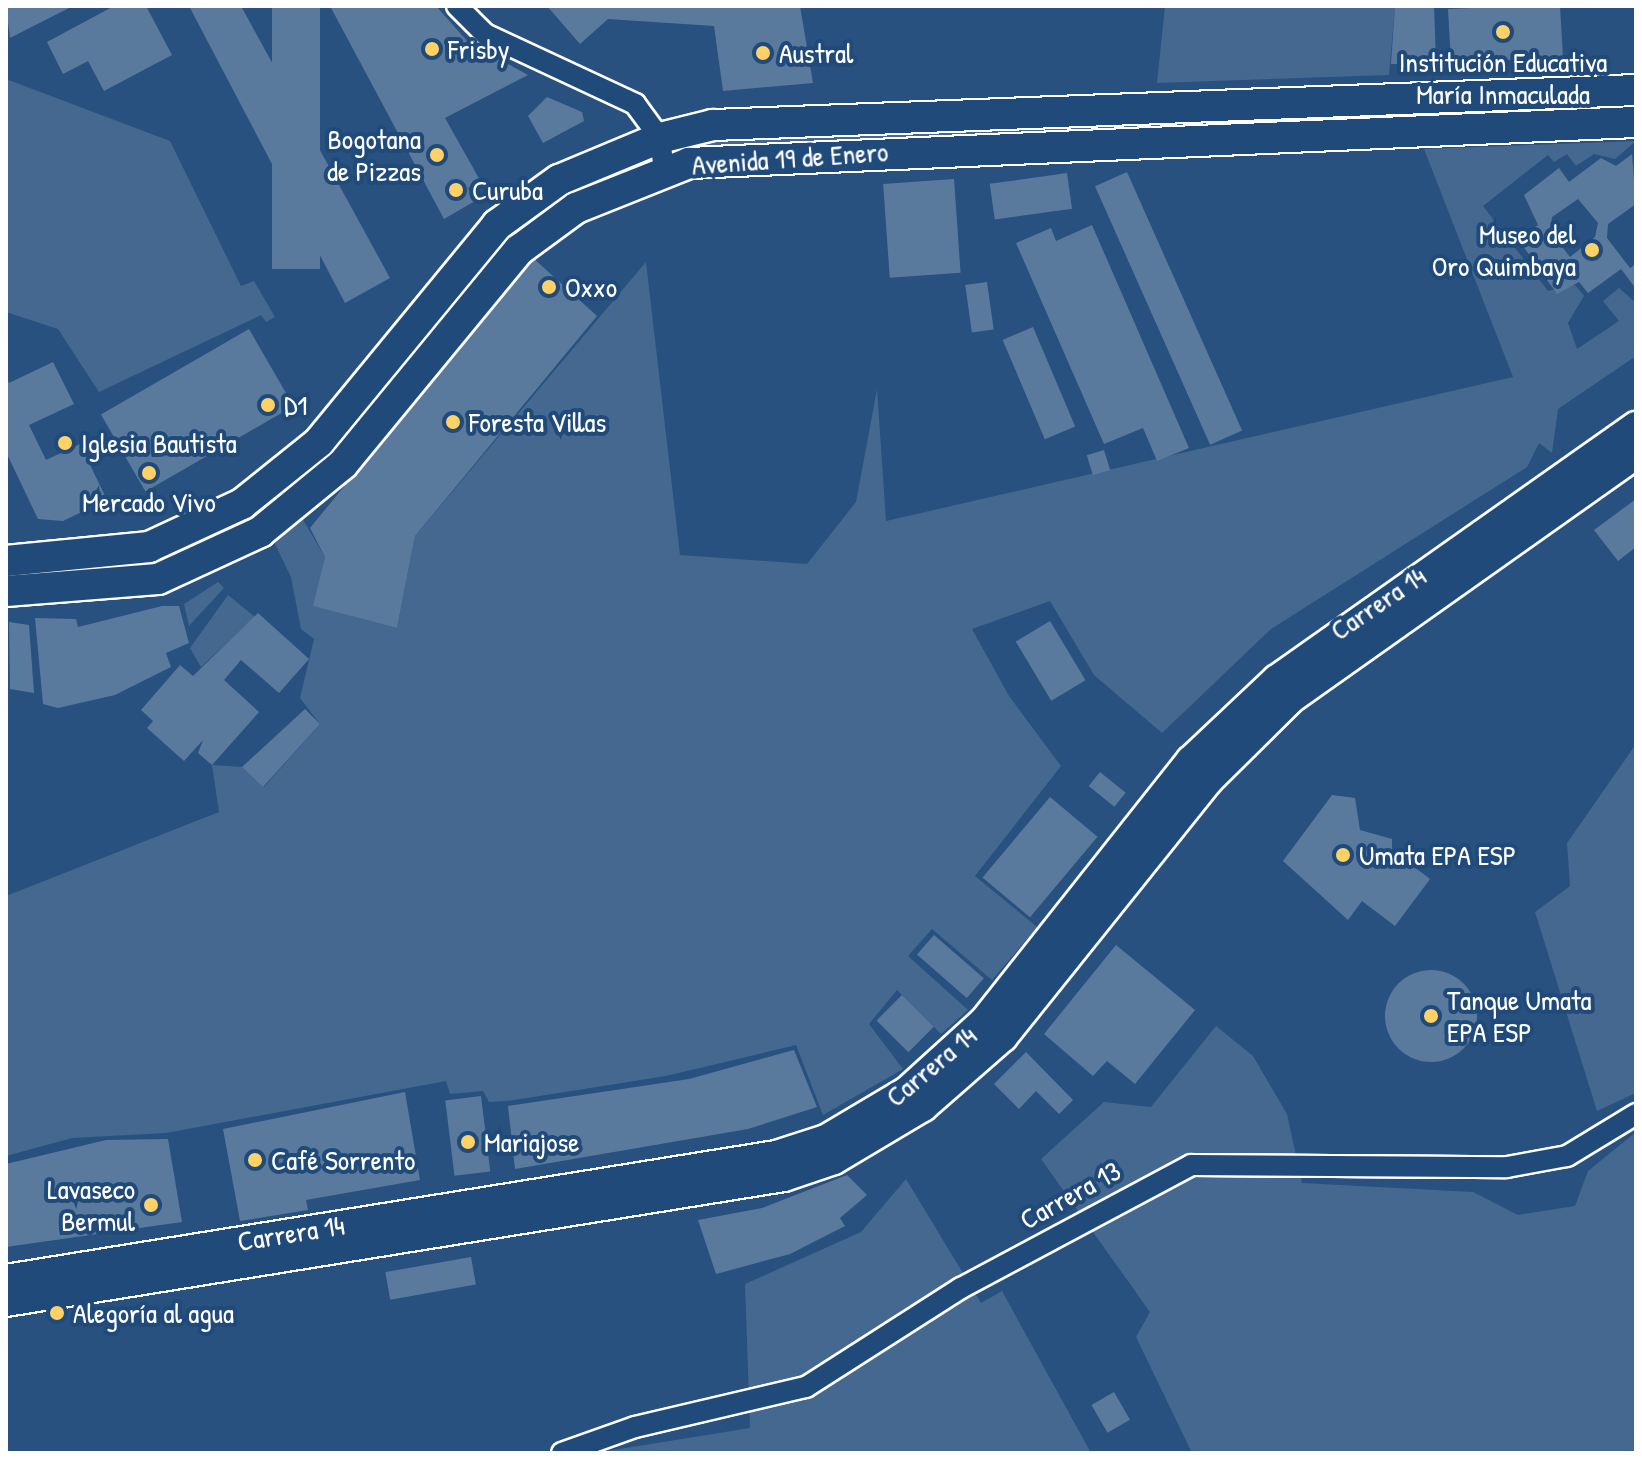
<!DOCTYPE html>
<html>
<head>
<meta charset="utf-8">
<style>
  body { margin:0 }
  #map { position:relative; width:1642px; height:1459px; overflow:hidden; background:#28517f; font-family:"Patrick Hand",sans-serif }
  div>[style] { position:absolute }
  .green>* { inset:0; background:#446890 }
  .building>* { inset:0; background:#5a7a9d; transform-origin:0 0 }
  .round { border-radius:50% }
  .roads { filter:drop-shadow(2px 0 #fff) drop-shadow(-2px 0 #fff) drop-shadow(0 2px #fff) drop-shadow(0 -2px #fff) }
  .minor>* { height:20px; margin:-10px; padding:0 10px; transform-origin:10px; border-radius:10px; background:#1f4a7a }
  .secondary>* { height:28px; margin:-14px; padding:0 14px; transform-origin:14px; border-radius:14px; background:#1f4a7a }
  .primary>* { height:30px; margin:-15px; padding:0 15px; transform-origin:15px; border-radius:15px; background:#1f4a7a }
  .dots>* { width:22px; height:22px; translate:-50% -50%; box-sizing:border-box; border:4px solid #1f4a7a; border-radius:50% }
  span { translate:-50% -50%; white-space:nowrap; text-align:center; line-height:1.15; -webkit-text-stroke:8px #1f4a7a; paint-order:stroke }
  .poi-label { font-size:28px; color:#fff }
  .left { translate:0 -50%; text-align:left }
  .right { translate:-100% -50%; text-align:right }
  .street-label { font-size:28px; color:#fff }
  .frame { position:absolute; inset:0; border:8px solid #fff; pointer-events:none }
</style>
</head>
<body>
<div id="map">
  <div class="green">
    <div style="clip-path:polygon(1165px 6px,1395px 6px,1389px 75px,1157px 83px)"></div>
    <div style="clip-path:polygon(6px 79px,170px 141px,241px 286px,254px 281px,275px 317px,266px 322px,261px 315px,99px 392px,58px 329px,6px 312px)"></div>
    <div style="clip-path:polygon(1636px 101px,1636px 113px,675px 149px,728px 133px)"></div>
    <div style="clip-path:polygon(1636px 141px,1615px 159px,1594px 154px,1576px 166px,1567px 154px,1554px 162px,1548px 155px,1483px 206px,1548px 291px,1575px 285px,1584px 296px,1568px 323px,1577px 349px,1619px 321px,1603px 301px,1619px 288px,1636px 303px,1636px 356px,1558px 409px,1552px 453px,1539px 443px,1527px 467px,1271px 629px,1162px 733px,1094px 675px,1050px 601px,972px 629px,1009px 696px,1061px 766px,975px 876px,1037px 927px,992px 980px,932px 929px,908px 956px,968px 1010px,941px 1034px,897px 990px,869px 1024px,903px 1069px,823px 1115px,796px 1045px,666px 1076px,508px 1101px,489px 1102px,483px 1091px,450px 1094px,446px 1081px,166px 1133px,72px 1138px,6px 1156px,6px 896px,219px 812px,212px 765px,242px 767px,264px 787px,320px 724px,300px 698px,314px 639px,301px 629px,291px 577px,273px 540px,302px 518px,325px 557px,314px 606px,397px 628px,415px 536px,646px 262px,680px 555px,807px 564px,856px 502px,877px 389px,886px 521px,1513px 377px,1424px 149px)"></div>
    <div style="clip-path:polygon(624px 168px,537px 216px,505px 246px,334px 461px,288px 500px,266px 505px,326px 455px,499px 238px,571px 185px)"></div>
    <div style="clip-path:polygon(218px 582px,224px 588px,189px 626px,184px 604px)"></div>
    <div style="clip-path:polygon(228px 595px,255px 617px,201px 667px,190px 648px)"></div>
    <div style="clip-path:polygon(1636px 744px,1636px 1093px,1597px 1111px,1535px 912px,1570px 886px,1567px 843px)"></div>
    <div style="clip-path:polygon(1216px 1026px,1253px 1056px,1287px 1114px,1302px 1183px,1473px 1192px,1518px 1215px,1575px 1206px,1588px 1171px,1636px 1132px,1636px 1453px,1192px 1453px,1136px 1337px,1150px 1312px,1041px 1159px,1104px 1102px,1151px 1107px)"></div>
    <div style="clip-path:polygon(906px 1179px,981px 1303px,1002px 1291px,1091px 1453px,595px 1453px,750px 1428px,745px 1284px,861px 1232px)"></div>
  </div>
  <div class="building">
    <div style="clip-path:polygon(6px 6px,73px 6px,10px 38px)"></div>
    <div style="clip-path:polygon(114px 6px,146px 6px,172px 55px,104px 91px,88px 61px,63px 74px,47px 42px)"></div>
    <div style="clip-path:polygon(189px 6px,241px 6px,390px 278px,345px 303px)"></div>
    <div style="left:272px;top:6px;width:48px;height:263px"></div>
    <div style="clip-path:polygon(330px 6px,436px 6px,468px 42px,528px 75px,445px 118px,481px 182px,468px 188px,475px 201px,444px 219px)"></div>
    <div style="clip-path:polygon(547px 6px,800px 6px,813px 83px,723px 91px,714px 26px,608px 19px,580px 44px)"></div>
    <div style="clip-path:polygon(1395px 6px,1434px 6px,1436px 63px,1391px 64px)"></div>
    <div style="clip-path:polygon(1520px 6px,1560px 6px,1563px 58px,1451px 62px,1448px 9px)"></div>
    <div style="clip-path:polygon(547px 97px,582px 112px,584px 121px,543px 143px,528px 116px)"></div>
    <div style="clip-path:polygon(evenodd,1632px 154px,1636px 204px,1608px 224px,1607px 238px,1630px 268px,1636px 264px,1636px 289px,1621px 269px,1588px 293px,1579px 282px,1557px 294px,1518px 239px,1538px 225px,1524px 195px,1559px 168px,1569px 182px,1601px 158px,1616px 166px,1632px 154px,1578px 199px,1598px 223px,1595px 237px,1570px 257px,1550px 231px,1552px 217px,1578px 199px)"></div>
    <div style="left:1127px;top:172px;width:283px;height:35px;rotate:66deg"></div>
    <div style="left:1067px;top:173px;width:36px;height:78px;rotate:82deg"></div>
    <div style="left:954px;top:179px;width:94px;height:71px;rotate:86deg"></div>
    <div style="clip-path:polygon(1092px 225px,1189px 448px,1157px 461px,1143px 428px,1104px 444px,1016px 243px,1051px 228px,1056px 241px)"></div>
    <div style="clip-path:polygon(532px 257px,597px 316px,415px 536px,397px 628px,313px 606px,325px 557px,310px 528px)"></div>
    <div style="left:987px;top:282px;width:48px;height:22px;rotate:82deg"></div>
    <div style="left:1033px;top:327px;width:108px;height:33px;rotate:67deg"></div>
    <div style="left:249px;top:329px;width:89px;height:171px;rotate:60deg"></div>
    <div style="clip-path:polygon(53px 362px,74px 404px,29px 425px,46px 460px,80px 444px,107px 500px,63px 521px,38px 519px,6px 452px,6px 377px,9px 383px)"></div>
    <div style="left:1104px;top:450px;width:21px;height:18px;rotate:73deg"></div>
    <div style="clip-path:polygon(1636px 499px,1636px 547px,1618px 561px,1594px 530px)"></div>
    <div style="clip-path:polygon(162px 606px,179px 606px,189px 643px,166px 653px,171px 667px,115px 695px,58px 708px,43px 704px,35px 618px,76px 619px,78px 627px)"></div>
    <div style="clip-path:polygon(258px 613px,309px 659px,279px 693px,241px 660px,224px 680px,259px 712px,212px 765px,198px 753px,203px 740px,184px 761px,147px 728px,153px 721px,141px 710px,180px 665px,193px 676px)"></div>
    <div style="left:1050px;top:621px;width:69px;height:40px;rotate:59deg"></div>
    <div style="clip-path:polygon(9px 622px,29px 625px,34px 693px,10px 689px)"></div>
    <div style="clip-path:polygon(305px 709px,320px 724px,263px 787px,242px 767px)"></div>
    <div style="left:1100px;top:772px;width:33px;height:18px;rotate:39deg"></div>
    <div style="clip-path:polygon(1332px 795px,1355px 798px,1360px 830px,1392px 839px,1392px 850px,1430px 879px,1395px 926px,1362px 901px,1348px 920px,1283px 861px)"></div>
    <div style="left:1050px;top:797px;width:62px;height:105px;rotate:40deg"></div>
    <div style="left:934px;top:935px;width:66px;height:26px;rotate:41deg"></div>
    <div style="clip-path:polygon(1116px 945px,1195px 1010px,1135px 1084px,1107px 1061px,1093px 1076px,1044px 1034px)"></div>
    <div class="round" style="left:1385px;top:970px;width:92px;height:92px"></div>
    <div style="left:902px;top:995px;width:45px;height:36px;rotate:45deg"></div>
    <div style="clip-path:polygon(794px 1050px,817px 1107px,748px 1129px,515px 1169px,508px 1106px,689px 1079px)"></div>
    <div style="clip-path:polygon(1026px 1052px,1073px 1100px,1059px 1114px,1036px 1091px,1019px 1109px,994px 1084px)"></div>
    <div style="clip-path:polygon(405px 1092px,420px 1180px,306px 1200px,308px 1210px,240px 1221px,223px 1129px)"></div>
    <div style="left:481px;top:1096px;width:76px;height:36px;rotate:83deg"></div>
    <div style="clip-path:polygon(168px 1139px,182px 1222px,6px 1247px,6px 1164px,106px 1140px)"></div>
    <div style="clip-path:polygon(847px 1175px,867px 1195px,840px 1218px,845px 1226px,790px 1254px,716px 1274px,698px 1220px,762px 1208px)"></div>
    <div style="left:471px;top:1257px;width:28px;height:87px;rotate:80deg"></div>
    <div style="left:1114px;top:1392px;width:32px;height:26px;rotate:60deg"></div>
  </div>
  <div class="roads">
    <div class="minor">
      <div style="left:457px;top:6px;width:40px;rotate:45deg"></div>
      <div style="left:485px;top:34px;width:166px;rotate:25deg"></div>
      <div style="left:635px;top:104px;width:42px;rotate:53.7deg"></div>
      <div style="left:660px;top:138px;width:32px;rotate:83deg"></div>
      <div style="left:562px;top:1453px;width:77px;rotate:-19.6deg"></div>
      <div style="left:635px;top:1427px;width:176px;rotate:-13.2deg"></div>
      <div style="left:806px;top:1387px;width:184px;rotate:-32.6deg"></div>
      <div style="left:961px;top:1288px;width:261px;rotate:-28.1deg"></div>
      <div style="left:1191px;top:1165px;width:316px;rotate:0.4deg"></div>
      <div style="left:1507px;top:1167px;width:61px;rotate:-10.4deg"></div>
      <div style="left:1567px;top:1156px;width:81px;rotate:-31.3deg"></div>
    </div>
    <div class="secondary">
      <div style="left:6px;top:1279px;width:780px;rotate:-9.15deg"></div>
      <div style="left:776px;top:1155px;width:52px;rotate:-17.7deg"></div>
      <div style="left:826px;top:1139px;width:94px;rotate:-30.7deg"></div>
      <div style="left:907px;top:1091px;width:104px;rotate:-42.3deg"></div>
      <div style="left:984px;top:1021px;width:333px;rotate:-51.6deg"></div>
      <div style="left:1191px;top:760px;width:118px;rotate:-43.3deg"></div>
      <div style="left:1277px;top:679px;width:439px;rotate:-35.2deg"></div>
      <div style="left:6px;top:1302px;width:788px;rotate:-9.13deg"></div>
      <div style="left:784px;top:1177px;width:53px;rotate:-18.8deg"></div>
      <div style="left:834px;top:1160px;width:104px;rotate:-30.8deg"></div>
      <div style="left:923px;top:1107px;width:106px;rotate:-41.2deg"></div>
      <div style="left:1003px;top:1037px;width:329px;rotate:-51.3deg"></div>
      <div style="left:1209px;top:780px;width:117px;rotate:-44.7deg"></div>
      <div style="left:1292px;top:698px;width:422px;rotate:-35.3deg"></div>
    </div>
    <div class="primary">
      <div style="left:6px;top:561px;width:144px;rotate:-5.6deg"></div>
      <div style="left:149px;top:547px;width:102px;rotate:-24.8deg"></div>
      <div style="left:242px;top:504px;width:99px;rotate:-38.8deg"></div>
      <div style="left:319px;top:442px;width:281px;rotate:-50.6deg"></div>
      <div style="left:497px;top:225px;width:77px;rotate:-36deg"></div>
      <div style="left:559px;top:180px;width:109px;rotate:-22.6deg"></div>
      <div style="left:660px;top:138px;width:55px;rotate:-13.8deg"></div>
      <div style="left:713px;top:125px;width:924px;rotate:-2.17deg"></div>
      <div style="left:6px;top:591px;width:152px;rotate:-4.5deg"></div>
      <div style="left:158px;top:579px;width:112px;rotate:-24.7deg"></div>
      <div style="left:260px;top:532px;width:107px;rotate:-39.3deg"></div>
      <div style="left:343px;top:464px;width:277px;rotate:-50.6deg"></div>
      <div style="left:519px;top:250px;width:71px;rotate:-36.4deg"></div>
      <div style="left:576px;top:208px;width:122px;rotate:-21.7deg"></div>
      <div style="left:689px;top:163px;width:948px;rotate:-2.48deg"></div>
    </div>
  </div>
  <div class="dots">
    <div style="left:1503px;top:32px;background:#ffd166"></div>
    <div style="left:432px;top:49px;background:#ffd166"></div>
    <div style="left:763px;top:53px;background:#ffd166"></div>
    <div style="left:437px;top:155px;background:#ffd166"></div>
    <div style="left:456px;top:190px;background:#ffd166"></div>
    <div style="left:1592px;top:250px;background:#ffd166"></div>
    <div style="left:549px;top:287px;background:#ffd166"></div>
    <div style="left:268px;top:405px;background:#ffd166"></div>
    <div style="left:453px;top:422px;background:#ffd166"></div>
    <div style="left:65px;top:443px;background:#ffd166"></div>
    <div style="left:149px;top:473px;background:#ffd166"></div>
    <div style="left:1343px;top:855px;background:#ffd166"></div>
    <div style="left:1431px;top:1016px;background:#ffd166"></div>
    <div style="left:468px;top:1142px;background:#ffd166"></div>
    <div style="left:255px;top:1160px;background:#ffd166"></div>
    <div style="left:151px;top:1205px;background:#ffd166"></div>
    <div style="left:57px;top:1313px;background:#ffd166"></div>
  </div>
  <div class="poi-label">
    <span class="left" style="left:448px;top:49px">Frisby</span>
    <span class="left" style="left:779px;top:53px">Austral</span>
    <span style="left:1503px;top:78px">Institución Educativa<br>María Inmaculada</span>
    <span class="right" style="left:421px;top:155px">Bogotana<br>de Pizzas</span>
    <span class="left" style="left:472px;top:190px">Curuba</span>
    <span class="right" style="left:1576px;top:250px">Museo del<br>Oro Quimbaya</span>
    <span class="left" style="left:565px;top:287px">Oxxo</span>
    <span class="left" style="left:284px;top:405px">D1</span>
    <span class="left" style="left:469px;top:422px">Foresta Villas</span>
    <span class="left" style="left:81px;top:443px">Iglesia Bautista</span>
    <span style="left:149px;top:502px">Mercado Vivo</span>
    <span class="left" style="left:1359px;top:855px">Umata EPA ESP</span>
    <span class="left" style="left:1447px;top:1016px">Tanque Umata<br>EPA ESP</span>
    <span class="left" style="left:484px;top:1142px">Mariajose</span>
    <span class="left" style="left:271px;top:1160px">Café Sorrento</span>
    <span class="right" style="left:135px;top:1205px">Lavaseco<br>Bermul</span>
    <span class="left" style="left:73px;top:1313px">Alegoría al agua</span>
  </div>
  <div class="street-label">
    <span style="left:790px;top:158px;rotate:-4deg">Avenida 19 de Enero</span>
    <span style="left:1378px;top:603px;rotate:-34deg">Carrera 14</span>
    <span style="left:931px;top:1066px;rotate:-40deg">Carrera 14</span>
    <span style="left:1070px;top:1195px;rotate:-29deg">Carrera 13</span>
    <span style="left:291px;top:1233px;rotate:-9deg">Carrera 14</span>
  </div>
  <div class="frame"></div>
</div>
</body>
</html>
